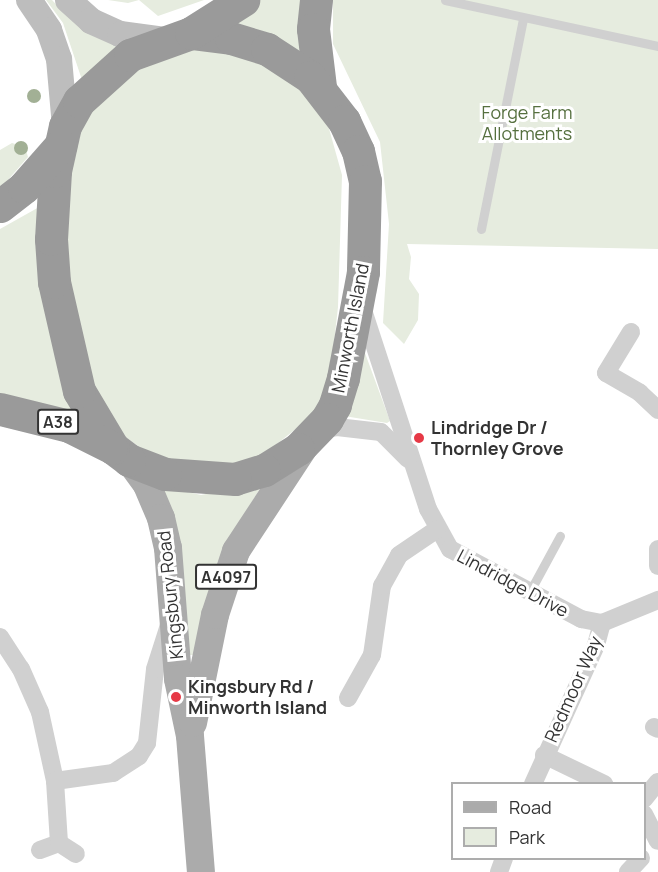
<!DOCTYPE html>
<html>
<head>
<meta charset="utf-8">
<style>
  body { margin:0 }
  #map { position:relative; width:658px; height:872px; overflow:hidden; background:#fff; font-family:Manrope,sans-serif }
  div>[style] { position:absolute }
  .green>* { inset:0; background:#e6ecdf }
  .lane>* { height:9px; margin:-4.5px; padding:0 4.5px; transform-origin:4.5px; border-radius:4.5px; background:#d0d0d0 }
  .street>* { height:18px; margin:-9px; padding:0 9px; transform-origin:9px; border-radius:9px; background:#d0d0d0 }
  .secondary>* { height:26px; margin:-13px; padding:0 13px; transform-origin:13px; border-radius:13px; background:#bdbdbd }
  .primary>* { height:28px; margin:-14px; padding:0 14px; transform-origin:14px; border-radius:14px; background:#ababab }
  .highway>* { height:33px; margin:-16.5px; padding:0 16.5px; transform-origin:16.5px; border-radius:16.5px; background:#9a9a9a }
  .trees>* { width:14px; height:14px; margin:-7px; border-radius:50%; background:#a2b095 }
  .dots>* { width:16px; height:16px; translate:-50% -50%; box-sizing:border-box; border:3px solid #fff; border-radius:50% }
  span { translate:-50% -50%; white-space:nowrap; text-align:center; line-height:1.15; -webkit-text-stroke:6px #fff; paint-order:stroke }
  .shield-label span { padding:2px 4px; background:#fff; border:2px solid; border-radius:4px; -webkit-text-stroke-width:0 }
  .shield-label { font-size:16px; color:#333; font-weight:700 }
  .park-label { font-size:18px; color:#56703f }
  .street-label { font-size:18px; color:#333 }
  .poi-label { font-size:18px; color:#333; font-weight:700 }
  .left { translate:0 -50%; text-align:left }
  .legend { position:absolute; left:451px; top:782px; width:195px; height:78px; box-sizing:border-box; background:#fff; border:2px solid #adadad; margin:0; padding:8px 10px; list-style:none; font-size:18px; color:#333 }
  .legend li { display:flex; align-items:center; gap:12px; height:30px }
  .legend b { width:30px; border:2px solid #adadad }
</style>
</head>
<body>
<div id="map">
  <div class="green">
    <div style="clip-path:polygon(46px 0,52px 0,66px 15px,122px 47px,82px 80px,63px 23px)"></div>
    <div style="clip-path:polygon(108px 0,204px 0,158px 16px,139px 0,128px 3px)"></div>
    <div style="clip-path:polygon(256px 0,303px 0,305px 56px,221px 22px)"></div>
    <div style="clip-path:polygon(333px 0,658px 0,658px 249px,407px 244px,411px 257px,409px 279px,419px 294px,418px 320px,404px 344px,383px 323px,389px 224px,380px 142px,333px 44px)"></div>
    <div style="clip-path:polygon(200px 47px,246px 55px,295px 80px,328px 125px,342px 175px,338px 307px,332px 361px,326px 388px,313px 415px,262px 456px,241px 466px,191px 470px,145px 451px,124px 436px,91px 392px,69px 300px,64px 203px,80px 132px,90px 108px,133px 67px)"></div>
    <div style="clip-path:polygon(12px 143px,25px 147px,28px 157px,0 189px,0 150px)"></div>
    <div style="clip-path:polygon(41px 206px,81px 418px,0 395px,0 229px)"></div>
    <div style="clip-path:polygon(365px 353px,390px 421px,387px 423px,344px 416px,353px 400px)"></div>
    <div style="clip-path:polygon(264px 482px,231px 536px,195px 655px,189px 655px,161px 486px,201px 495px)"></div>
  </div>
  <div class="lane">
    <div style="left:445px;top:0;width:218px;rotate:12.2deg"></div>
    <div style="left:481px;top:229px;width:215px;rotate:-78.7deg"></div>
    <div style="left:529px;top:593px;width:65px;rotate:-61.5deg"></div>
  </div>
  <div class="street">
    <div style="left:361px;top:304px;width:216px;rotate:71.9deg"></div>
    <div style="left:428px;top:509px;width:46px;rotate:61.2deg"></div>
    <div style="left:450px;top:549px;width:149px;rotate:28.1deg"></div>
    <div style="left:581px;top:619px;width:21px;rotate:11deg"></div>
    <div style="left:602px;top:623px;width:61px;rotate:-22.3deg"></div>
    <div style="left:631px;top:332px;width:48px;rotate:121.4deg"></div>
    <div style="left:606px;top:373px;width:39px;rotate:30deg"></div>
    <div style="left:640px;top:393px;width:25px;rotate:43deg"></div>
    <div style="left:319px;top:430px;width:18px;rotate:-9deg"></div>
    <div style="left:337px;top:427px;width:44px;rotate:6.5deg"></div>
    <div style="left:381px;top:432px;width:38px;rotate:45deg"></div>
    <div style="left:658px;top:549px;width:17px;rotate:90deg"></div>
    <div style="left:0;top:637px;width:38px;rotate:57deg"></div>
    <div style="left:21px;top:669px;width:47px;rotate:66.2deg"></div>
    <div style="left:40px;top:712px;width:71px;rotate:77.7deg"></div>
    <div style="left:55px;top:781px;width:62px;rotate:86.3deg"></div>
    <div style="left:348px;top:698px;width:49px;rotate:-60.8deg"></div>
    <div style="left:372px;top:655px;width:70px;rotate:-81.8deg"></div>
    <div style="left:382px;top:586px;width:35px;rotate:-61deg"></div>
    <div style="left:399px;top:555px;width:45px;rotate:-34deg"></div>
    <div style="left:654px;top:727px;width:4px;rotate:27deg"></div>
    <div style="left:544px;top:755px;width:67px;rotate:25.8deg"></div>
    <div style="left:55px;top:781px;width:59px;rotate:-7.9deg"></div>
    <div style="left:113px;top:773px;width:31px;rotate:-33deg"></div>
    <div style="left:139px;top:756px;width:15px;rotate:-58deg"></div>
    <div style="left:147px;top:743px;width:74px;rotate:-83.8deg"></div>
    <div style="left:155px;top:669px;width:46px;rotate:-72.3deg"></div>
    <div style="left:533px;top:784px;width:153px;rotate:-65.6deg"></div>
    <div style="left:596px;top:645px;width:23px;rotate:-75deg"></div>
    <div style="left:644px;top:799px;width:22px;rotate:-51deg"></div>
    <div style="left:644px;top:814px;width:30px;rotate:63deg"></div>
    <div style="left:40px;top:850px;width:20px;rotate:-20deg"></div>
    <div style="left:59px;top:843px;width:20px;rotate:33deg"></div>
    <div style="left:499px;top:872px;width:15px;rotate:-70deg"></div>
    <div style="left:628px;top:872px;width:19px;rotate:-47deg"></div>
  </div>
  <div class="secondary">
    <div style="left:29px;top:0;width:36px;rotate:56deg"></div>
    <div style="left:49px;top:30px;width:31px;rotate:71deg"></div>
    <div style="left:59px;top:59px;width:67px;rotate:84.9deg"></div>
    <div style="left:68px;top:0;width:31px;rotate:42deg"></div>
    <div style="left:91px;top:21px;width:32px;rotate:24deg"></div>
    <div style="left:120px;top:34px;width:45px;rotate:7.6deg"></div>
  </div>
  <div class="primary">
    <div style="left:129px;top:460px;width:31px;rotate:54deg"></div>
    <div style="left:147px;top:485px;width:36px;rotate:67deg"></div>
    <div style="left:161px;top:518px;width:31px;rotate:77deg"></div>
    <div style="left:168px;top:548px;width:131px;rotate:85.6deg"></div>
    <div style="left:178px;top:679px;width:58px;rotate:78.1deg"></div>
    <div style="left:190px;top:736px;width:136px;rotate:85.4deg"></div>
    <div style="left:193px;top:723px;width:110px;rotate:-78.5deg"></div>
    <div style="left:215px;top:615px;width:67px;rotate:-71.8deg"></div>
    <div style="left:236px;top:551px;width:133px;rotate:-56.7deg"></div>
  </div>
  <div class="highway">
    <div style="left:316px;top:0;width:29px;rotate:96deg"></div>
    <div style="left:313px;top:29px;width:58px;rotate:83.1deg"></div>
    <div style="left:191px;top:33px;width:40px;rotate:7.1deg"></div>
    <div style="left:231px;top:38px;width:38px;rotate:17deg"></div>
    <div style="left:267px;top:49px;width:51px;rotate:33.1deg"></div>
    <div style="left:310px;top:77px;width:56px;rotate:52.3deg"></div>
    <div style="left:344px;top:121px;width:33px;rotate:65deg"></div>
    <div style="left:358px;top:151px;width:31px;rotate:77deg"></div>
    <div style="left:365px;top:181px;width:91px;rotate:91.3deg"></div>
    <div style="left:363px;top:272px;width:108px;rotate:100.7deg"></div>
    <div style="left:343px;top:378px;width:28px;rotate:107deg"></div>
    <div style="left:335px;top:405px;width:16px;rotate:120deg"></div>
    <div style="left:327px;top:419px;width:42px;rotate:134deg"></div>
    <div style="left:298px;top:449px;width:40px;rotate:148deg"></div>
    <div style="left:264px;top:470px;width:30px;rotate:163deg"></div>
    <div style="left:235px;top:479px;width:70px;rotate:-175.9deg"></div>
    <div style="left:165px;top:474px;width:39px;rotate:-159deg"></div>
    <div style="left:129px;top:460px;width:20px;rotate:-143deg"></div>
    <div style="left:113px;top:448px;width:66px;rotate:-120.8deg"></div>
    <div style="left:79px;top:391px;width:112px;rotate:-102.9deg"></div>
    <div style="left:54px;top:282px;width:43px;rotate:-94deg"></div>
    <div style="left:51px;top:239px;width:68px;rotate:-86.6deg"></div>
    <div style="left:55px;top:171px;width:46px;rotate:-77.5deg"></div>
    <div style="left:65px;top:126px;width:29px;rotate:-61deg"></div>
    <div style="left:79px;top:101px;width:69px;rotate:-42deg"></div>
    <div style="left:130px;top:55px;width:65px;rotate:-19.8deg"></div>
    <div style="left:191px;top:33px;width:62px;rotate:-32.4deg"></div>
    <div style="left:0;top:206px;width:31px;rotate:-38deg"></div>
    <div style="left:24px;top:187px;width:55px;rotate:-48.7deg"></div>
    <div style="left:0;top:409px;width:71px;rotate:13.8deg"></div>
    <div style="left:69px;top:426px;width:47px;rotate:26.6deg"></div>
  </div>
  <div class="trees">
    <div style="left:34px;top:96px"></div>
    <div style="left:21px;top:148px"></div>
  </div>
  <div class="dots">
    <div style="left:419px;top:438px;background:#e63946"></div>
    <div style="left:176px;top:697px;background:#e63946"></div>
  </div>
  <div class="shield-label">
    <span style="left:58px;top:422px">A38</span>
    <span style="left:226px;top:577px">A4097</span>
  </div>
  <div class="park-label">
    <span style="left:527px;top:123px">Forge Farm<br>Allotments</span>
  </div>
  <div class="street-label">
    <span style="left:350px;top:328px;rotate:-79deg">Minworth Island</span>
    <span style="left:513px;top:583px;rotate:28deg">Lindridge Drive</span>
    <span style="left:170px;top:595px;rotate:-96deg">Kingsbury Road</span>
    <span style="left:573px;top:689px;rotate:-66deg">Redmoor Way</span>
  </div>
  <div class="poi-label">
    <span class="left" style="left:431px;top:438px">Lindridge Dr /<br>Thornley Grove</span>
    <span class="left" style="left:188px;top:697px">Kingsbury Rd /<br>Minworth Island</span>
  </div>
  <ul class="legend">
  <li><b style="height:8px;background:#ababab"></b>Road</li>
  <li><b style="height:16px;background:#e6ecdf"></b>Park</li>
  </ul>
</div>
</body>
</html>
